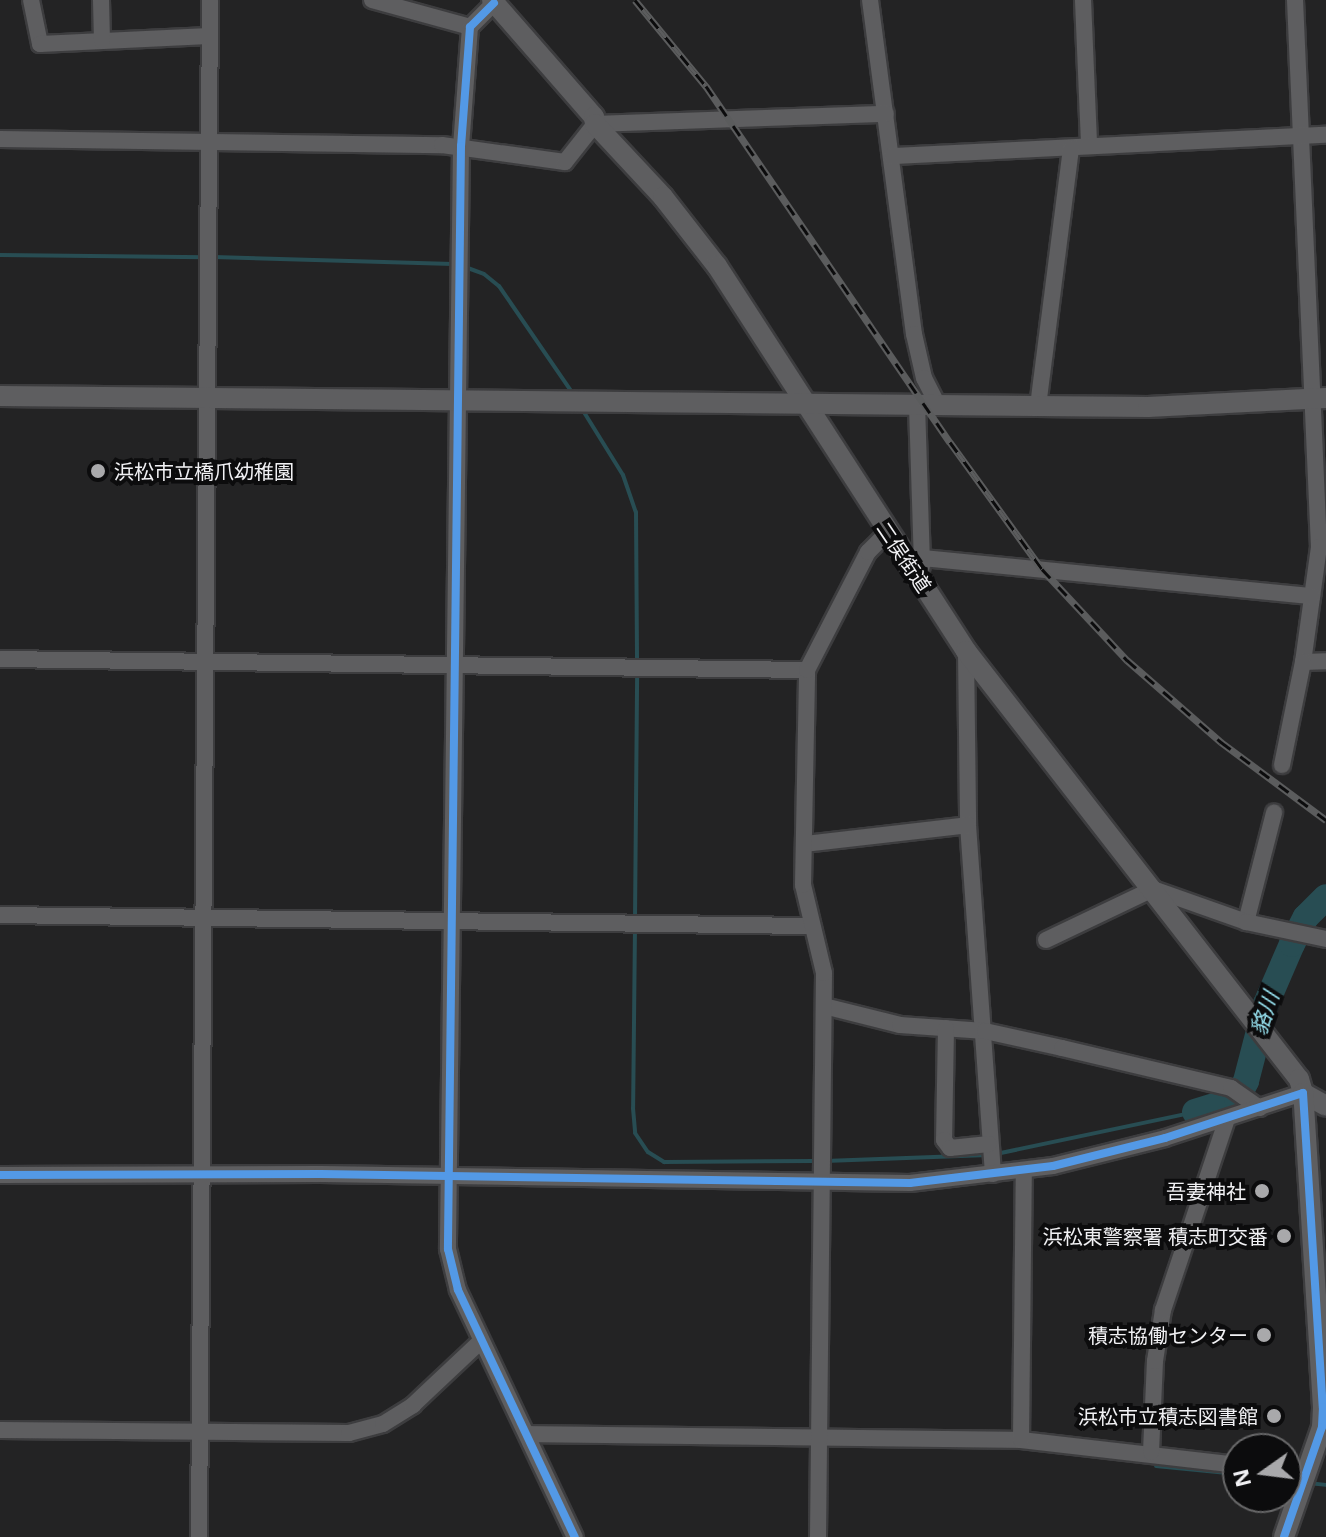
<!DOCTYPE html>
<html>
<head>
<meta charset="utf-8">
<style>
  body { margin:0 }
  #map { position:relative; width:1326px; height:1537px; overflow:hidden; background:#232324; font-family:"Open Sans","Noto Sans JP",sans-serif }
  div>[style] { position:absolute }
  .stream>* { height:4px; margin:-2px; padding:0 2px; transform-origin:2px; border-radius:2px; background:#284d53 }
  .river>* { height:26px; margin:-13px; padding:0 13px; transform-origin:13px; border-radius:13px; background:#284d53 }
  .roads { filter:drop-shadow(2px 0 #3d3d3f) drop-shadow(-2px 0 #3d3d3f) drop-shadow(0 2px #3d3d3f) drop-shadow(0 -2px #3d3d3f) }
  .minor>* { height:16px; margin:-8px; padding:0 8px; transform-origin:8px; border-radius:8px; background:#5e5e60 }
  .tertiary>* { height:20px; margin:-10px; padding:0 10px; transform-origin:10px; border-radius:10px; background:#5e5e60 }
  .rail>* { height:7px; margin-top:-3.5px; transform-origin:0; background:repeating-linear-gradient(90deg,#0c0c0d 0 12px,#5b5c5d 0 24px); box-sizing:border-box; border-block:2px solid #5b5c5d }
  .cycleway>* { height:8px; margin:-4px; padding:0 4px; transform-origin:4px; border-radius:4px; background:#5399e6 }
  .dots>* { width:22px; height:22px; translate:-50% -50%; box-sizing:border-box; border:4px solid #0c0c0d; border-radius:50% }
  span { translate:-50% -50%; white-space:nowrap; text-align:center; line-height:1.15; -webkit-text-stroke:8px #0c0c0d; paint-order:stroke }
  .poi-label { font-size:20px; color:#f1f1f4 }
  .left { translate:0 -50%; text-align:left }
  .right { translate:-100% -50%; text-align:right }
  .street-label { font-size:20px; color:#f1f1f4 }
  .water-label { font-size:22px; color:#96e1ef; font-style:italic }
  .north { position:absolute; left:1222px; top:1433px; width:80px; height:80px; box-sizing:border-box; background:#0c0c0d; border:2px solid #686869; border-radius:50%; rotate:256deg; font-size:22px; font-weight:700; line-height:32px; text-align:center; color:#f1f1f4 }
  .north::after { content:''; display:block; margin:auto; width:28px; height:36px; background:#a9a9ab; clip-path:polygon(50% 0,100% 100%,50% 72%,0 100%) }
</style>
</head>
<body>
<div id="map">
  <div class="stream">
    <div style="left:0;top:255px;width:206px;rotate:0.6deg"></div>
    <div style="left:214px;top:257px;width:239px;rotate:1.7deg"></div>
    <div style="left:465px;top:267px;width:20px;rotate:20deg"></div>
    <div style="left:484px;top:274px;width:19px;rotate:39deg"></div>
    <div style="left:499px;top:286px;width:132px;rotate:55.5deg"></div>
    <div style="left:582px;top:409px;width:78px;rotate:58.2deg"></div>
    <div style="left:623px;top:475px;width:39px;rotate:71deg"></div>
    <div style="left:636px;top:512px;width:151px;rotate:89.6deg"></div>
    <div style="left:635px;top:919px;width:248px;rotate:-89.5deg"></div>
    <div style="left:635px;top:927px;width:181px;rotate:90.6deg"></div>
    <div style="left:633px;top:1108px;width:25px;rotate:85deg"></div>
    <div style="left:635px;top:1133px;width:23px;rotate:56deg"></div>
    <div style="left:648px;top:1152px;width:19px;rotate:32deg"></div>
    <div style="left:664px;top:1162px;width:152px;rotate:-0.4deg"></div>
    <div style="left:996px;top:1154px;width:203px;rotate:-11.9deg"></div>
    <div style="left:825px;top:1161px;width:163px;rotate:-2.1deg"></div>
    <div style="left:1156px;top:1466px;width:82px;rotate:5.6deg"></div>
    <div style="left:1308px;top:1483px;width:18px;rotate:6deg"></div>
  </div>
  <div class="river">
    <div style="left:1195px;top:1112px;width:44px;rotate:-17.2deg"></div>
    <div style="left:1237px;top:1099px;width:20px;rotate:-63deg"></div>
    <div style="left:1246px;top:1081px;width:80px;rotate:-75.4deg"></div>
    <div style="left:1266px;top:1004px;width:65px;rotate:-66.6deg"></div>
    <div style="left:1292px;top:944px;width:30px;rotate:-63deg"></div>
    <div style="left:1306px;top:917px;width:28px;rotate:-45deg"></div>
  </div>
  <div class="roads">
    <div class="minor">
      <div style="left:31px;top:0;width:45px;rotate:78.4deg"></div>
      <div style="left:40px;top:44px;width:169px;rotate:-2.7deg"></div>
      <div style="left:101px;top:0;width:41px;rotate:88.6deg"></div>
      <div style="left:372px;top:0;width:102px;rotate:15.4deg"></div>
      <div style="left:870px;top:0;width:337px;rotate:82.5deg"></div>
      <div style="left:914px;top:334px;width:45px;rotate:77.2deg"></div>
      <div style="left:924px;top:378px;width:30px;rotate:63deg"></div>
      <div style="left:1083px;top:0;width:146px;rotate:87.6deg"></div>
      <div style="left:1295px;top:0;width:548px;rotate:87.49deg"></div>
      <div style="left:1319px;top:547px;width:116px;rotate:97.9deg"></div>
      <div style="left:1303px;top:662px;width:23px;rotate:-2deg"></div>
      <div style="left:494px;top:3px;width:34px;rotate:135deg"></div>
      <div style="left:470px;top:27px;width:119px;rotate:94.3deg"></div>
      <div style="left:461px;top:146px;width:1103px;rotate:90.68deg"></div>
      <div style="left:448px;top:1249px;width:42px;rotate:76.3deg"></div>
      <div style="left:458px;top:1290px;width:273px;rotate:64.7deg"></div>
      <div style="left:0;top:139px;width:442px;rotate:0.8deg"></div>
      <div style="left:442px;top:145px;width:124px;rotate:7.9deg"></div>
      <div style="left:565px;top:162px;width:48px;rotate:-51.7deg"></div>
      <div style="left:595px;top:124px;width:291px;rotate:-2deg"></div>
      <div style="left:892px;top:156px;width:435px;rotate:-2.8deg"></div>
      <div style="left:917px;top:405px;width:161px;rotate:88.2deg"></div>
      <div style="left:1038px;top:406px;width:260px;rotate:-82.7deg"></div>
      <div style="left:923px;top:558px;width:391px;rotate:5.6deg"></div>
      <div style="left:966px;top:651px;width:174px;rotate:89.3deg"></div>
      <div style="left:968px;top:825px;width:350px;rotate:85.9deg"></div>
      <div style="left:0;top:659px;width:807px;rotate:0.78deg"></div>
      <div style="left:1282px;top:765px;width:105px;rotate:-78.5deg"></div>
      <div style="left:805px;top:844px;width:164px;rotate:-6.6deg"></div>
      <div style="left:0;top:915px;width:812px;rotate:0.78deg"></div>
      <div style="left:1246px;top:922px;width:113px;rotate:-75.6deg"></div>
      <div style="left:1046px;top:940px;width:119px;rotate:-25.5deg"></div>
      <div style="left:1153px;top:889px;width:99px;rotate:19.5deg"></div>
      <div style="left:1246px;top:922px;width:82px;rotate:12deg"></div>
      <div style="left:824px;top:1006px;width:78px;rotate:14deg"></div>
      <div style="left:900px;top:1025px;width:85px;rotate:4deg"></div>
      <div style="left:985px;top:1031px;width:79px;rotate:12.4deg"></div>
      <div style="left:1062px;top:1048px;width:174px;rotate:13.3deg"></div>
      <div style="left:1231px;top:1088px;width:35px;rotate:35deg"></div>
      <div style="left:946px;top:1028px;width:112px;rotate:91deg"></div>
      <div style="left:944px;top:1140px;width:10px;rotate:53deg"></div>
      <div style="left:950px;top:1148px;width:39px;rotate:-6deg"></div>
      <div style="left:0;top:1175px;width:321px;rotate:-0.2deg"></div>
      <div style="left:321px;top:1174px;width:589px;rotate:0.88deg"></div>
      <div style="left:910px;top:1183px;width:144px;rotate:-6.8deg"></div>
      <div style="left:1053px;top:1166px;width:115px;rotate:-14deg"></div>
      <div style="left:1165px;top:1138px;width:145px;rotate:-18.1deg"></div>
      <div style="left:0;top:1430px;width:349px;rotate:0.5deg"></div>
      <div style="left:349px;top:1433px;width:35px;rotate:-15deg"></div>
      <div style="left:383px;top:1424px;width:36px;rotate:-32deg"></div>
      <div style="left:413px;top:1405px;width:93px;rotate:-43.3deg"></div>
      <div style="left:528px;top:1434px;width:493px;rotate:0.7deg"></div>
      <div style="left:1021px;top:1440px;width:218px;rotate:6.6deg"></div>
      <div style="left:1021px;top:1440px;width:270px;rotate:-89.4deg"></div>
      <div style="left:1151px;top:1452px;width:91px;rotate:-87.5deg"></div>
      <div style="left:1155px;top:1361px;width:52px;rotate:-81.1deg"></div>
      <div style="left:1163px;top:1310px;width:201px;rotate:-71.5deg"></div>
      <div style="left:1286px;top:1472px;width:20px;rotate:6deg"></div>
      <div style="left:199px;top:1537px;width:1537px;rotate:-89.59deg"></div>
      <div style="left:818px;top:1537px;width:564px;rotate:-89.39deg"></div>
      <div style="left:824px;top:973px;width:90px;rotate:-103.4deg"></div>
      <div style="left:803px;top:885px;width:215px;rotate:-88.9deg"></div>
      <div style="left:807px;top:670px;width:133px;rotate:-62.7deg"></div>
      <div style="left:868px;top:552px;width:27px;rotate:-45deg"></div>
    </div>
    <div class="tertiary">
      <div style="left:492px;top:0;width:155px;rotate:48.9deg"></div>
      <div style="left:594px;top:117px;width:7px;rotate:82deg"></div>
      <div style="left:595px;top:124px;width:100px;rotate:47deg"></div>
      <div style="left:663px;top:197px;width:88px;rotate:52deg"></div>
      <div style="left:717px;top:266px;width:459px;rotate:57.1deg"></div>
      <div style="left:966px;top:651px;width:542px;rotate:52.12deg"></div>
      <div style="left:1299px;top:1079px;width:15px;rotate:74deg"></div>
      <div style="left:1303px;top:1093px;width:26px;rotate:29deg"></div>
      <div style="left:0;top:396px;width:1148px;rotate:0.55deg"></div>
      <div style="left:1148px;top:407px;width:178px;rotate:-2.9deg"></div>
      <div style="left:1284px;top:1537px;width:116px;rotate:-70.9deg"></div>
      <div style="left:1322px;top:1427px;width:20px;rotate:-87deg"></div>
      <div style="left:1323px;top:1407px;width:315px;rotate:-93.6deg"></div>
    </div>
  </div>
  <div class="rail">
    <div style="left:635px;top:0;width:112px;rotate:50.5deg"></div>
    <div style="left:706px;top:86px;width:432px;rotate:55.6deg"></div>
    <div style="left:950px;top:442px;width:157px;rotate:54.1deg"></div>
    <div style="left:1042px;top:569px;width:125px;rotate:47deg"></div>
    <div style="left:1127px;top:660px;width:125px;rotate:41.1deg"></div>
    <div style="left:1221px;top:742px;width:131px;rotate:36.6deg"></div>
  </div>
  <div class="cycleway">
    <div style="left:494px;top:3px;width:34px;rotate:135deg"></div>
    <div style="left:470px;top:27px;width:119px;rotate:94.3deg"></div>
    <div style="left:461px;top:146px;width:1103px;rotate:90.68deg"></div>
    <div style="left:448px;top:1249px;width:42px;rotate:76.3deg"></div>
    <div style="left:458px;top:1290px;width:273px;rotate:64.7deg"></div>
    <div style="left:0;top:1175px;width:321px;rotate:-0.2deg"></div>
    <div style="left:321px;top:1174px;width:589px;rotate:0.88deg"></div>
    <div style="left:910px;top:1183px;width:144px;rotate:-6.8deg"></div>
    <div style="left:1053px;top:1166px;width:115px;rotate:-14deg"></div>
    <div style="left:1165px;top:1138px;width:145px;rotate:-18.1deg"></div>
    <div style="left:1303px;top:1093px;width:315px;rotate:86.4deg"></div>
    <div style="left:1323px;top:1407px;width:20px;rotate:93deg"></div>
    <div style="left:1322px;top:1427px;width:116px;rotate:109.1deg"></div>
  </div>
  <div class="dots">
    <div style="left:98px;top:471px;background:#a9a9ab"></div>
    <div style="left:1262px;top:1191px;background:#a9a9ab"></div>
    <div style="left:1284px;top:1236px;background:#a9a9ab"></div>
    <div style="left:1264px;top:1335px;background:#a9a9ab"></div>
    <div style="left:1274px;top:1416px;background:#a9a9ab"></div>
  </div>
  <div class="poi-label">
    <span class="left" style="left:114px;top:471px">浜松市立橋爪幼稚園</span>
    <span class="right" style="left:1246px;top:1191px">吾妻神社</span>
    <span class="right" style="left:1268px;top:1236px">浜松東警察署 積志町交番</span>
    <span class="right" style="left:1248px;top:1335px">積志協働センター</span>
    <span class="right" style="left:1258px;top:1416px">浜松市立積志図書館</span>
  </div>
  <div class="street-label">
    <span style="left:904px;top:557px;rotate:56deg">二俣街道</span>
  </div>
  <div class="water-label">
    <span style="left:1264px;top:1013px;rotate:-71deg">貉川</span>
  </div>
  <div class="north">N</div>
</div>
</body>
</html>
